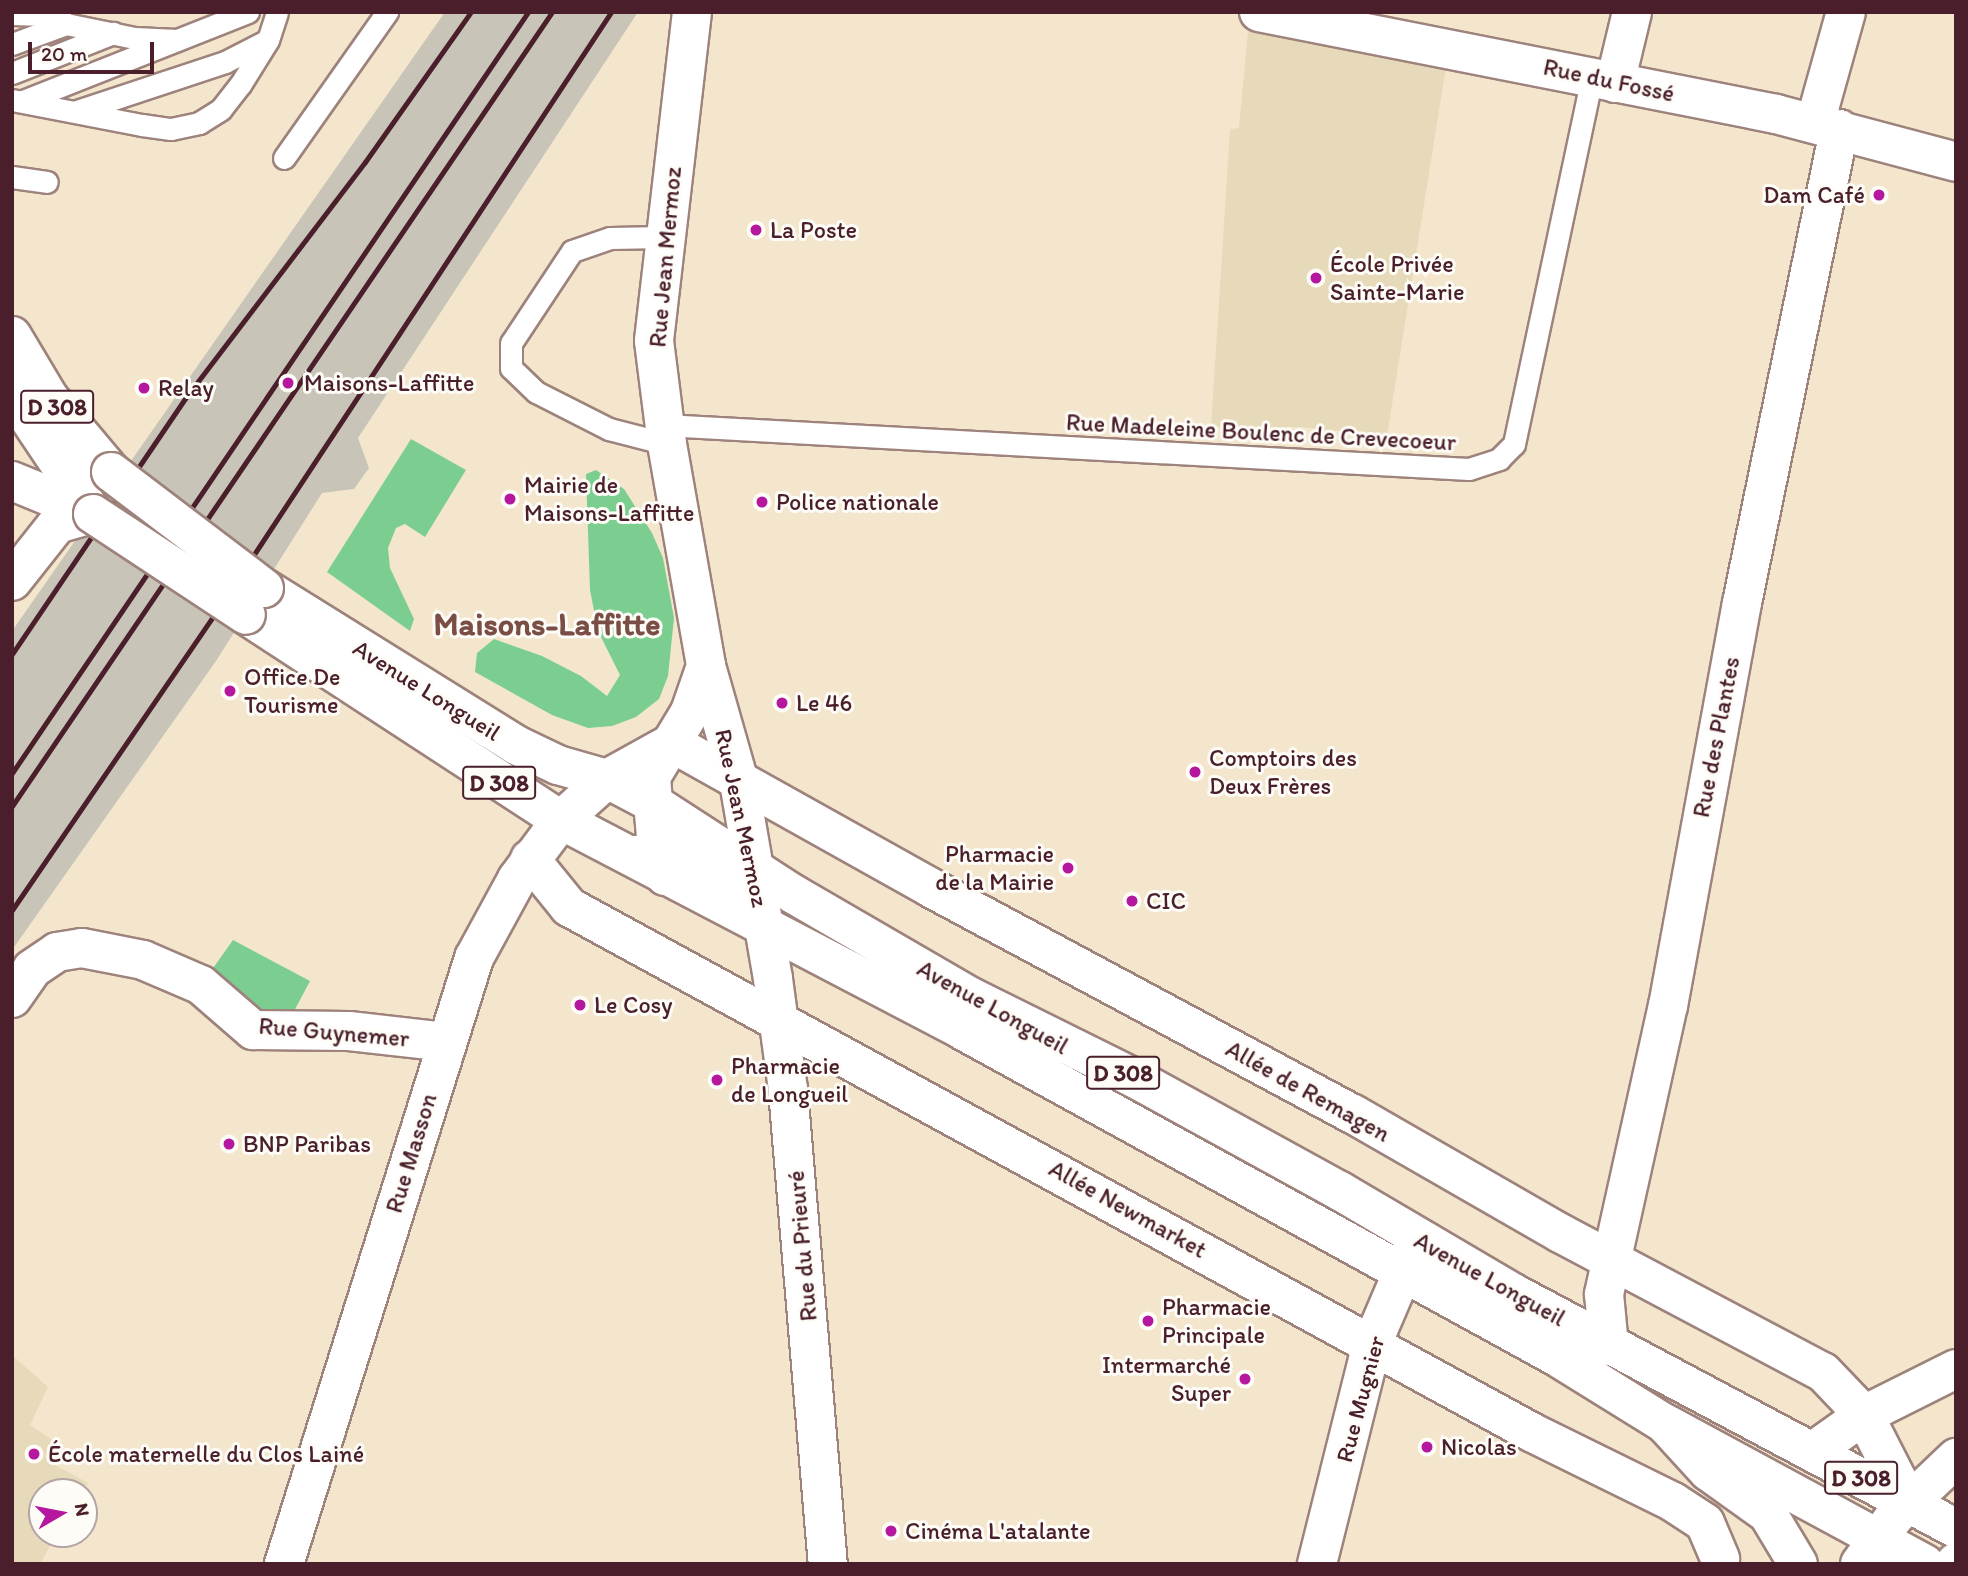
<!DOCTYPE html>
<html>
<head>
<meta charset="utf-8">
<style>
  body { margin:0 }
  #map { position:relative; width:1968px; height:1576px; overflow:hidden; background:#f3e6cd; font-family:Itim,sans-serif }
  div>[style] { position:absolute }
  .built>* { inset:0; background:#e7daba }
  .industrial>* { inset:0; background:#c8c4b8 }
  .green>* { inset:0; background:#7cce90 }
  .roads { filter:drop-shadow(2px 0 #9e827c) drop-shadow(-2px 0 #9e827c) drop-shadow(0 2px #9e827c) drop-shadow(0 -2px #9e827c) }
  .lane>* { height:21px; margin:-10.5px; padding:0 10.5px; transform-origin:10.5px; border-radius:10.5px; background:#fff }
  .street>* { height:38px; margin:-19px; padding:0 19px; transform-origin:19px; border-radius:19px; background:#fff }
  .secondary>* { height:38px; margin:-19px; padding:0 19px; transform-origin:19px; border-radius:19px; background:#fff }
  .primary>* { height:38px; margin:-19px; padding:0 19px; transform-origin:19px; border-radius:19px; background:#fff }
  .rail>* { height:5px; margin:-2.5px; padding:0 2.5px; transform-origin:2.5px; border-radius:2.5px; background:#4a1f2b }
  .bridges { filter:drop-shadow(2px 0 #9e827c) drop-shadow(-2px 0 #9e827c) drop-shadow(0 2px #9e827c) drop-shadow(0 -2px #9e827c) }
  .primary-bridge>* { height:38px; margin:-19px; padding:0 19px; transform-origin:19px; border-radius:19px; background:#fff }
  .dots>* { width:19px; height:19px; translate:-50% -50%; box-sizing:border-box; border:4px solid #fdfcf7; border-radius:50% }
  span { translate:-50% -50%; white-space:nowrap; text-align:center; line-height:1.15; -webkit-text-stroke:6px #fdfcf7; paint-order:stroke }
  .shield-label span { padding:2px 5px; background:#fdfcf7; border:2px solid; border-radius:5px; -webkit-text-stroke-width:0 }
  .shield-label { font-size:23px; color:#4a1f2b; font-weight:700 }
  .street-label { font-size:24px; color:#4a1f2b }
  .poi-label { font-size:24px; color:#4a1f2b }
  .right { translate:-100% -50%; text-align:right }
  .left { translate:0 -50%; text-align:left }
  .district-label { font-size:32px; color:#7a4e45; font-weight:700 }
  .frame { position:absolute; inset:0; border:14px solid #4a1f2b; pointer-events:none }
  .north { position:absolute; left:28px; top:1478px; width:70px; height:70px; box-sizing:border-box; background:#fdfcf7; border:2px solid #b5a4a5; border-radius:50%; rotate:80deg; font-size:19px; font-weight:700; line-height:28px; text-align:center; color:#4a1f2b }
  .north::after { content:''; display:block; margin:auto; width:24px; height:32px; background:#b5179e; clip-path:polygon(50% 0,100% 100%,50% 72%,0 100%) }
  .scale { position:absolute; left:28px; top:42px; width:126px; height:32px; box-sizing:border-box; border:4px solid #4a1f2b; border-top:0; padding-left:9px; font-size:21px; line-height:24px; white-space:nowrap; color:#4a1f2b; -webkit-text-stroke:5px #fdfcf7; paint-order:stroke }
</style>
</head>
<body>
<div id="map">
  <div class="built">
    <div style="clip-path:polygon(1248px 31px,1446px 67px,1387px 436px,1300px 427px,1211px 427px,1230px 129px,1239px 128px)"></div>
    <div style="clip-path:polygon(12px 1355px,48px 1387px,30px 1425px,60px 1445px,51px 1463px,88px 1483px,83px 1492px,42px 1492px,42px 1534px,57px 1534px,40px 1564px,12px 1564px)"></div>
  </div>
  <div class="industrial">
    <div style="clip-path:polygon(445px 12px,638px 12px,358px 438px,369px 468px,354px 489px,322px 493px,216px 661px,12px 950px,12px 631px)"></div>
  </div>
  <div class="green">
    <div style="clip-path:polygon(411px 439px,466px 470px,425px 537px,405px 524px,396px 528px,388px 548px,390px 568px,414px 619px,410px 631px,327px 572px)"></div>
    <div style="clip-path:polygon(596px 470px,624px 489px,652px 533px,663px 558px,674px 618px,668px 676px,659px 699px,636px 717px,612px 726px,588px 728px,552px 715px,475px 672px,477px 653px,494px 639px,542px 656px,581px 676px,607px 696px,620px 675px,598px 631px,590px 590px,586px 474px)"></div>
    <div style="clip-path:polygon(233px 940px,310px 981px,291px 1017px,265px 1015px,211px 971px)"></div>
  </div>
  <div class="roads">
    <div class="lane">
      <div style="left:12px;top:14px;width:32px;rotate:2deg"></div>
      <div style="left:44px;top:15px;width:24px;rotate:22deg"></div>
      <div style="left:66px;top:24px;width:70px;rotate:11.5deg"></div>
      <div style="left:135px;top:38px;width:42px;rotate:2.7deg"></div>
      <div style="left:12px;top:44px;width:58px;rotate:-20.3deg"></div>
      <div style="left:12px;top:73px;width:109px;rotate:-21.6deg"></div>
      <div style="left:12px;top:100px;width:132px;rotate:10.9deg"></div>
      <div style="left:142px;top:125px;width:29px;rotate:8deg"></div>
      <div style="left:171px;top:129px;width:29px;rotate:-12deg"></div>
      <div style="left:199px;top:123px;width:26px;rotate:-32deg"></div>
      <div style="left:221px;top:109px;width:31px;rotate:-52deg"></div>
      <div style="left:240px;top:85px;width:53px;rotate:-58.1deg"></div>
      <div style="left:268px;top:40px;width:29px;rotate:-72deg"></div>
      <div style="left:23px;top:101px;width:242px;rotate:-21.6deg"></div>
      <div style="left:77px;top:111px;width:156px;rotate:-18.3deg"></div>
      <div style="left:225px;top:62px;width:46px;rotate:-27.1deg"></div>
      <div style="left:284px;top:158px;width:179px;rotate:-54.8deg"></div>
      <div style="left:12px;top:177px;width:35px;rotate:8deg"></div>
      <div style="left:664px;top:237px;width:54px;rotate:178.9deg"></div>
      <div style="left:610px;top:238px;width:40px;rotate:161.1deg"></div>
      <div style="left:572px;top:251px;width:110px;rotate:123.5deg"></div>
      <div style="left:511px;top:343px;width:25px;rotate:90deg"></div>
      <div style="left:511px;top:368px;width:35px;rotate:44deg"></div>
      <div style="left:536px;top:392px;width:82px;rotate:26.9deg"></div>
      <div style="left:609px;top:429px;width:60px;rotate:14.5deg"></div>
      <div style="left:664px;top:425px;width:806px;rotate:3.13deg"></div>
      <div style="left:1469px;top:469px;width:32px;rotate:-18deg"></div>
      <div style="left:1499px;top:459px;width:21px;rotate:-45deg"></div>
      <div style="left:1514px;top:444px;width:375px;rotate:-78deg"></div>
    </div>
    <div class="street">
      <div style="left:692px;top:12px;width:331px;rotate:96.6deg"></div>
      <div style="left:654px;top:341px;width:104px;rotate:82.8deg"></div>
      <div style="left:667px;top:444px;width:225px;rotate:80deg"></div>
      <div style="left:706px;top:666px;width:121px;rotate:74.1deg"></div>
      <div style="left:739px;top:782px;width:200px;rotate:80.2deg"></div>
      <div style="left:773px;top:979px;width:112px;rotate:82.3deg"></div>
      <div style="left:788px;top:1090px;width:476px;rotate:85.2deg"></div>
      <div style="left:1259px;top:12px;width:527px;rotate:11.16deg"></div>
      <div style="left:1776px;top:114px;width:186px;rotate:14.9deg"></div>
      <div style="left:1615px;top:83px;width:73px;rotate:-76.5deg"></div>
      <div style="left:1815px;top:123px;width:115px;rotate:-74.4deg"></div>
      <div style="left:12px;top:581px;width:73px;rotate:-51.7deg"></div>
      <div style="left:57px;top:524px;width:37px;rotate:-16deg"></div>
      <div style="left:672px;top:743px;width:297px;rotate:29.2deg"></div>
      <div style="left:931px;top:888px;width:479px;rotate:28.2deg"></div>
      <div style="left:1353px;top:1114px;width:239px;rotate:29.9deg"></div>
      <div style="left:1560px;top:1233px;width:297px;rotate:27.9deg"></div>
      <div style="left:1823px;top:1372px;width:59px;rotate:46.4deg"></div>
      <div style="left:1864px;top:1415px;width:99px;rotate:62.9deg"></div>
      <div style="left:636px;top:855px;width:44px;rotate:-7.8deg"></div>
      <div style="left:680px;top:849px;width:56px;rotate:29.7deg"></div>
      <div style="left:729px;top:877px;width:11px;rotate:15deg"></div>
      <div style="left:740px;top:880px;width:18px;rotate:-29deg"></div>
      <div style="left:530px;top:859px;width:62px;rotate:50.9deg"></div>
      <div style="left:569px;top:907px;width:1096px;rotate:28.62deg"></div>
      <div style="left:1531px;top:1432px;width:158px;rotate:26.2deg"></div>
      <div style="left:1673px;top:1502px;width:38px;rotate:33deg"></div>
      <div style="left:1705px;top:1523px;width:39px;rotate:67deg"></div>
      <div style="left:665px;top:876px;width:28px;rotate:-107deg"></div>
      <div style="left:657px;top:849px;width:72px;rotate:-94.8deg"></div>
      <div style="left:651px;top:777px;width:76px;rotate:-59deg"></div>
      <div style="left:690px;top:712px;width:49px;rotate:-70.8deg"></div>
      <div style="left:12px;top:998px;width:35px;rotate:-55deg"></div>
      <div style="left:32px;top:969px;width:30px;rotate:-34deg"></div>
      <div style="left:57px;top:952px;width:25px;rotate:-9deg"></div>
      <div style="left:82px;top:948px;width:62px;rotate:11.1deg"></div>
      <div style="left:143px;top:960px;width:63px;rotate:23.3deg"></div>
      <div style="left:201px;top:985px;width:69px;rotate:40.9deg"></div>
      <div style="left:253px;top:1030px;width:96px;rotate:0.6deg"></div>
      <div style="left:349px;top:1031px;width:97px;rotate:6.5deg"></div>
      <div style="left:1609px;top:1346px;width:52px;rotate:-95.5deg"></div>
      <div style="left:1604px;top:1294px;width:295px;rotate:-77.5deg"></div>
      <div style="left:1668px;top:1006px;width:410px;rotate:-79.6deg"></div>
      <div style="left:1742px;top:603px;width:484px;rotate:-78.4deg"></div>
      <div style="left:284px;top:1564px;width:635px;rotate:-72.59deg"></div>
      <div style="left:474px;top:958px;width:90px;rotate:-61.4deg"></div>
      <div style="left:517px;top:879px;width:74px;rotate:-53.3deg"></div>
      <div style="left:561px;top:820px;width:62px;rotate:-41.7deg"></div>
      <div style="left:607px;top:779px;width:74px;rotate:-29deg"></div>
      <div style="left:1317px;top:1564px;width:227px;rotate:-76deg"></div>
      <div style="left:1372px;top:1344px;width:112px;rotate:-66.9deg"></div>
    </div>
    <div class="secondary">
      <div style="left:12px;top:481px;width:87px;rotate:22.2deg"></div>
      <div style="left:1668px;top:1425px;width:292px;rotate:28.4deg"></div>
      <div style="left:1812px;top:1452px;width:64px;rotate:-35.4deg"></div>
      <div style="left:1864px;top:1415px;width:103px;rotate:-26.6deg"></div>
      <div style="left:1860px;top:1564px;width:58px;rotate:-54.1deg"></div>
      <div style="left:1894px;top:1517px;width:86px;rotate:-43.6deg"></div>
    </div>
    <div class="primary">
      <div style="left:12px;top:336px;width:72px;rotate:59.2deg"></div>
      <div style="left:49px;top:398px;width:97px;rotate:50deg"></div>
      <div style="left:12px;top:393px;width:146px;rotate:56.2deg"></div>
      <div style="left:264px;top:588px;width:297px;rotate:31.9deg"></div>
      <div style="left:516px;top:745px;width:47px;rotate:25.5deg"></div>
      <div style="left:558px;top:765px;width:51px;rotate:15.9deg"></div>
      <div style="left:607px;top:779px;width:50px;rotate:27.6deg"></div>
      <div style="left:651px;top:802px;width:171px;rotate:32.9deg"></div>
      <div style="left:795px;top:895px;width:206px;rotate:30.1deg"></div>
      <div style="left:973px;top:998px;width:182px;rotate:26.4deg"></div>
      <div style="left:1136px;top:1079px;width:233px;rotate:28.8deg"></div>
      <div style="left:1340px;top:1191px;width:203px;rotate:30.5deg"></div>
      <div style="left:1515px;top:1294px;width:499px;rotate:28deg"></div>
      <div style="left:246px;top:615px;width:376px;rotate:33.1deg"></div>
      <div style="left:561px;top:820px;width:453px;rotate:27.6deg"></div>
      <div style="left:962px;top:1030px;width:681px;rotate:28.78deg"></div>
      <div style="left:1559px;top:1358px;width:123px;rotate:31.8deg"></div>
      <div style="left:1664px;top:1423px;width:65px;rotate:47.5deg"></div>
      <div style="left:1708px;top:1471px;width:74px;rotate:35.6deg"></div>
      <div style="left:1768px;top:1514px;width:58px;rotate:59deg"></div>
      <div style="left:1955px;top:1564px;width:2px;rotate:-63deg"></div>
    </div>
  </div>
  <div class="rail">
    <div style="left:12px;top:654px;width:310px;rotate:-55.9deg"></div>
    <div style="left:186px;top:397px;width:295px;rotate:-52.7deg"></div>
    <div style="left:365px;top:162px;width:184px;rotate:-54.8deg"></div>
    <div style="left:12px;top:773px;width:919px;rotate:-55.86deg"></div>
    <div style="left:12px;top:806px;width:960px;rotate:-55.78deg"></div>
    <div style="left:12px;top:910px;width:361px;rotate:-55.6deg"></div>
    <div style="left:216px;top:612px;width:718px;rotate:-56.64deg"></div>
  </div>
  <div class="bridges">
    <div class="primary-bridge">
      <div style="left:111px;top:472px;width:192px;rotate:37.2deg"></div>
      <div style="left:93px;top:514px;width:183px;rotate:33.4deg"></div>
    </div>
  </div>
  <div class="dots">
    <div style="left:1879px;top:195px;background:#b5179e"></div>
    <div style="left:756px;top:230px;background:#b5179e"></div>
    <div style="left:1316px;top:278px;background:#b5179e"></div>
    <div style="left:288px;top:383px;background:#b5179e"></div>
    <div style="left:144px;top:388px;background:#b5179e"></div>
    <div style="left:510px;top:499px;background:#b5179e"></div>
    <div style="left:762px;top:502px;background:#b5179e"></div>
    <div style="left:230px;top:691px;background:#b5179e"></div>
    <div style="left:782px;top:703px;background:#b5179e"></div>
    <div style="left:1195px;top:772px;background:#b5179e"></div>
    <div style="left:1068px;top:868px;background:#b5179e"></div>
    <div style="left:1132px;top:901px;background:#b5179e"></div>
    <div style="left:580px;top:1005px;background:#b5179e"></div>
    <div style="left:717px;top:1080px;background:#b5179e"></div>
    <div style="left:229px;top:1144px;background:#b5179e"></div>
    <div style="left:1148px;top:1321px;background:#b5179e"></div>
    <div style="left:1245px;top:1379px;background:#b5179e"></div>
    <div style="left:1427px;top:1447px;background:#b5179e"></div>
    <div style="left:34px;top:1454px;background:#b5179e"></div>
    <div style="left:891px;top:1531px;background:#b5179e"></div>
  </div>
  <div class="shield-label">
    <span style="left:57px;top:407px">D 308</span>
    <span style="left:499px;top:783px">D 308</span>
    <span style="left:1123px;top:1073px">D 308</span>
    <span style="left:1861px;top:1478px">D 308</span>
  </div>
  <div class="street-label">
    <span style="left:1609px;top:80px;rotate:12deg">Rue du Fossé</span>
    <span style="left:665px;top:257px;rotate:-85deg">Rue Jean Mermoz</span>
    <span style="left:1261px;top:432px;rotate:3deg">Rue Madeleine Boulenc de Crevecoeur</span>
    <span style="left:427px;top:690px;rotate:32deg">Avenue Longueil</span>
    <span style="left:1716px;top:737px;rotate:-79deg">Rue des Plantes</span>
    <span style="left:742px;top:818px;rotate:78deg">Rue Jean Mermoz</span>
    <span style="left:993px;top:1007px;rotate:29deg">Avenue Longueil</span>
    <span style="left:334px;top:1032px;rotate:5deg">Rue Guynemer</span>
    <span style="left:1308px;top:1091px;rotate:29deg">Allée de Remagen</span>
    <span style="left:411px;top:1153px;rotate:-73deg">Rue Masson</span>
    <span style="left:1128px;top:1209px;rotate:29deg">Allée Newmarket</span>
    <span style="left:802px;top:1246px;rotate:-95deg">Rue du Prieuré</span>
    <span style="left:1490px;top:1279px;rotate:29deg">Avenue Longueil</span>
    <span style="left:1360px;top:1399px;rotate:-75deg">Rue Mugnier</span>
  </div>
  <div class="poi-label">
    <span class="right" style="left:1865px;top:195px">Dam Café</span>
    <span class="left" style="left:770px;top:230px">La Poste</span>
    <span class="left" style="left:1330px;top:278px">École Privée<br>Sainte-Marie</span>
    <span class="left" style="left:304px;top:383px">Maisons-Laffitte</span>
    <span class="left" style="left:158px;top:388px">Relay</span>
    <span class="left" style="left:524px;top:499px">Mairie de<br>Maisons-Laffitte</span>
    <span class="left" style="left:776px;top:502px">Police nationale</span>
    <span class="left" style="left:244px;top:691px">Office De<br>Tourisme</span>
    <span class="left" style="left:796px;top:703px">Le 46</span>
    <span class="left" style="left:1209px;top:772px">Comptoirs des<br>Deux Frères</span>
    <span class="right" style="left:1054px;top:868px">Pharmacie<br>de la Mairie</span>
    <span class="left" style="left:1146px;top:901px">CIC</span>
    <span class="left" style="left:594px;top:1005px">Le Cosy</span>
    <span class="left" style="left:731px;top:1080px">Pharmacie<br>de Longueil</span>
    <span class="left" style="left:243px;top:1144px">BNP Paribas</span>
    <span class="left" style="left:1162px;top:1321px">Pharmacie<br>Principale</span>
    <span class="right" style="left:1231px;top:1379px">Intermarché<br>Super</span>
    <span class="left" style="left:1441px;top:1447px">Nicolas</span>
    <span class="left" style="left:48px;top:1454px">École maternelle du Clos Lainé</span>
    <span class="left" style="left:905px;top:1531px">Cinéma L'atalante</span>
  </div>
  <div class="district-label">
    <span style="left:547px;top:624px">Maisons-Laffitte</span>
  </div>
  <div class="frame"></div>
  <div class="north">N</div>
  <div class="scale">20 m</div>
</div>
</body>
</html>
